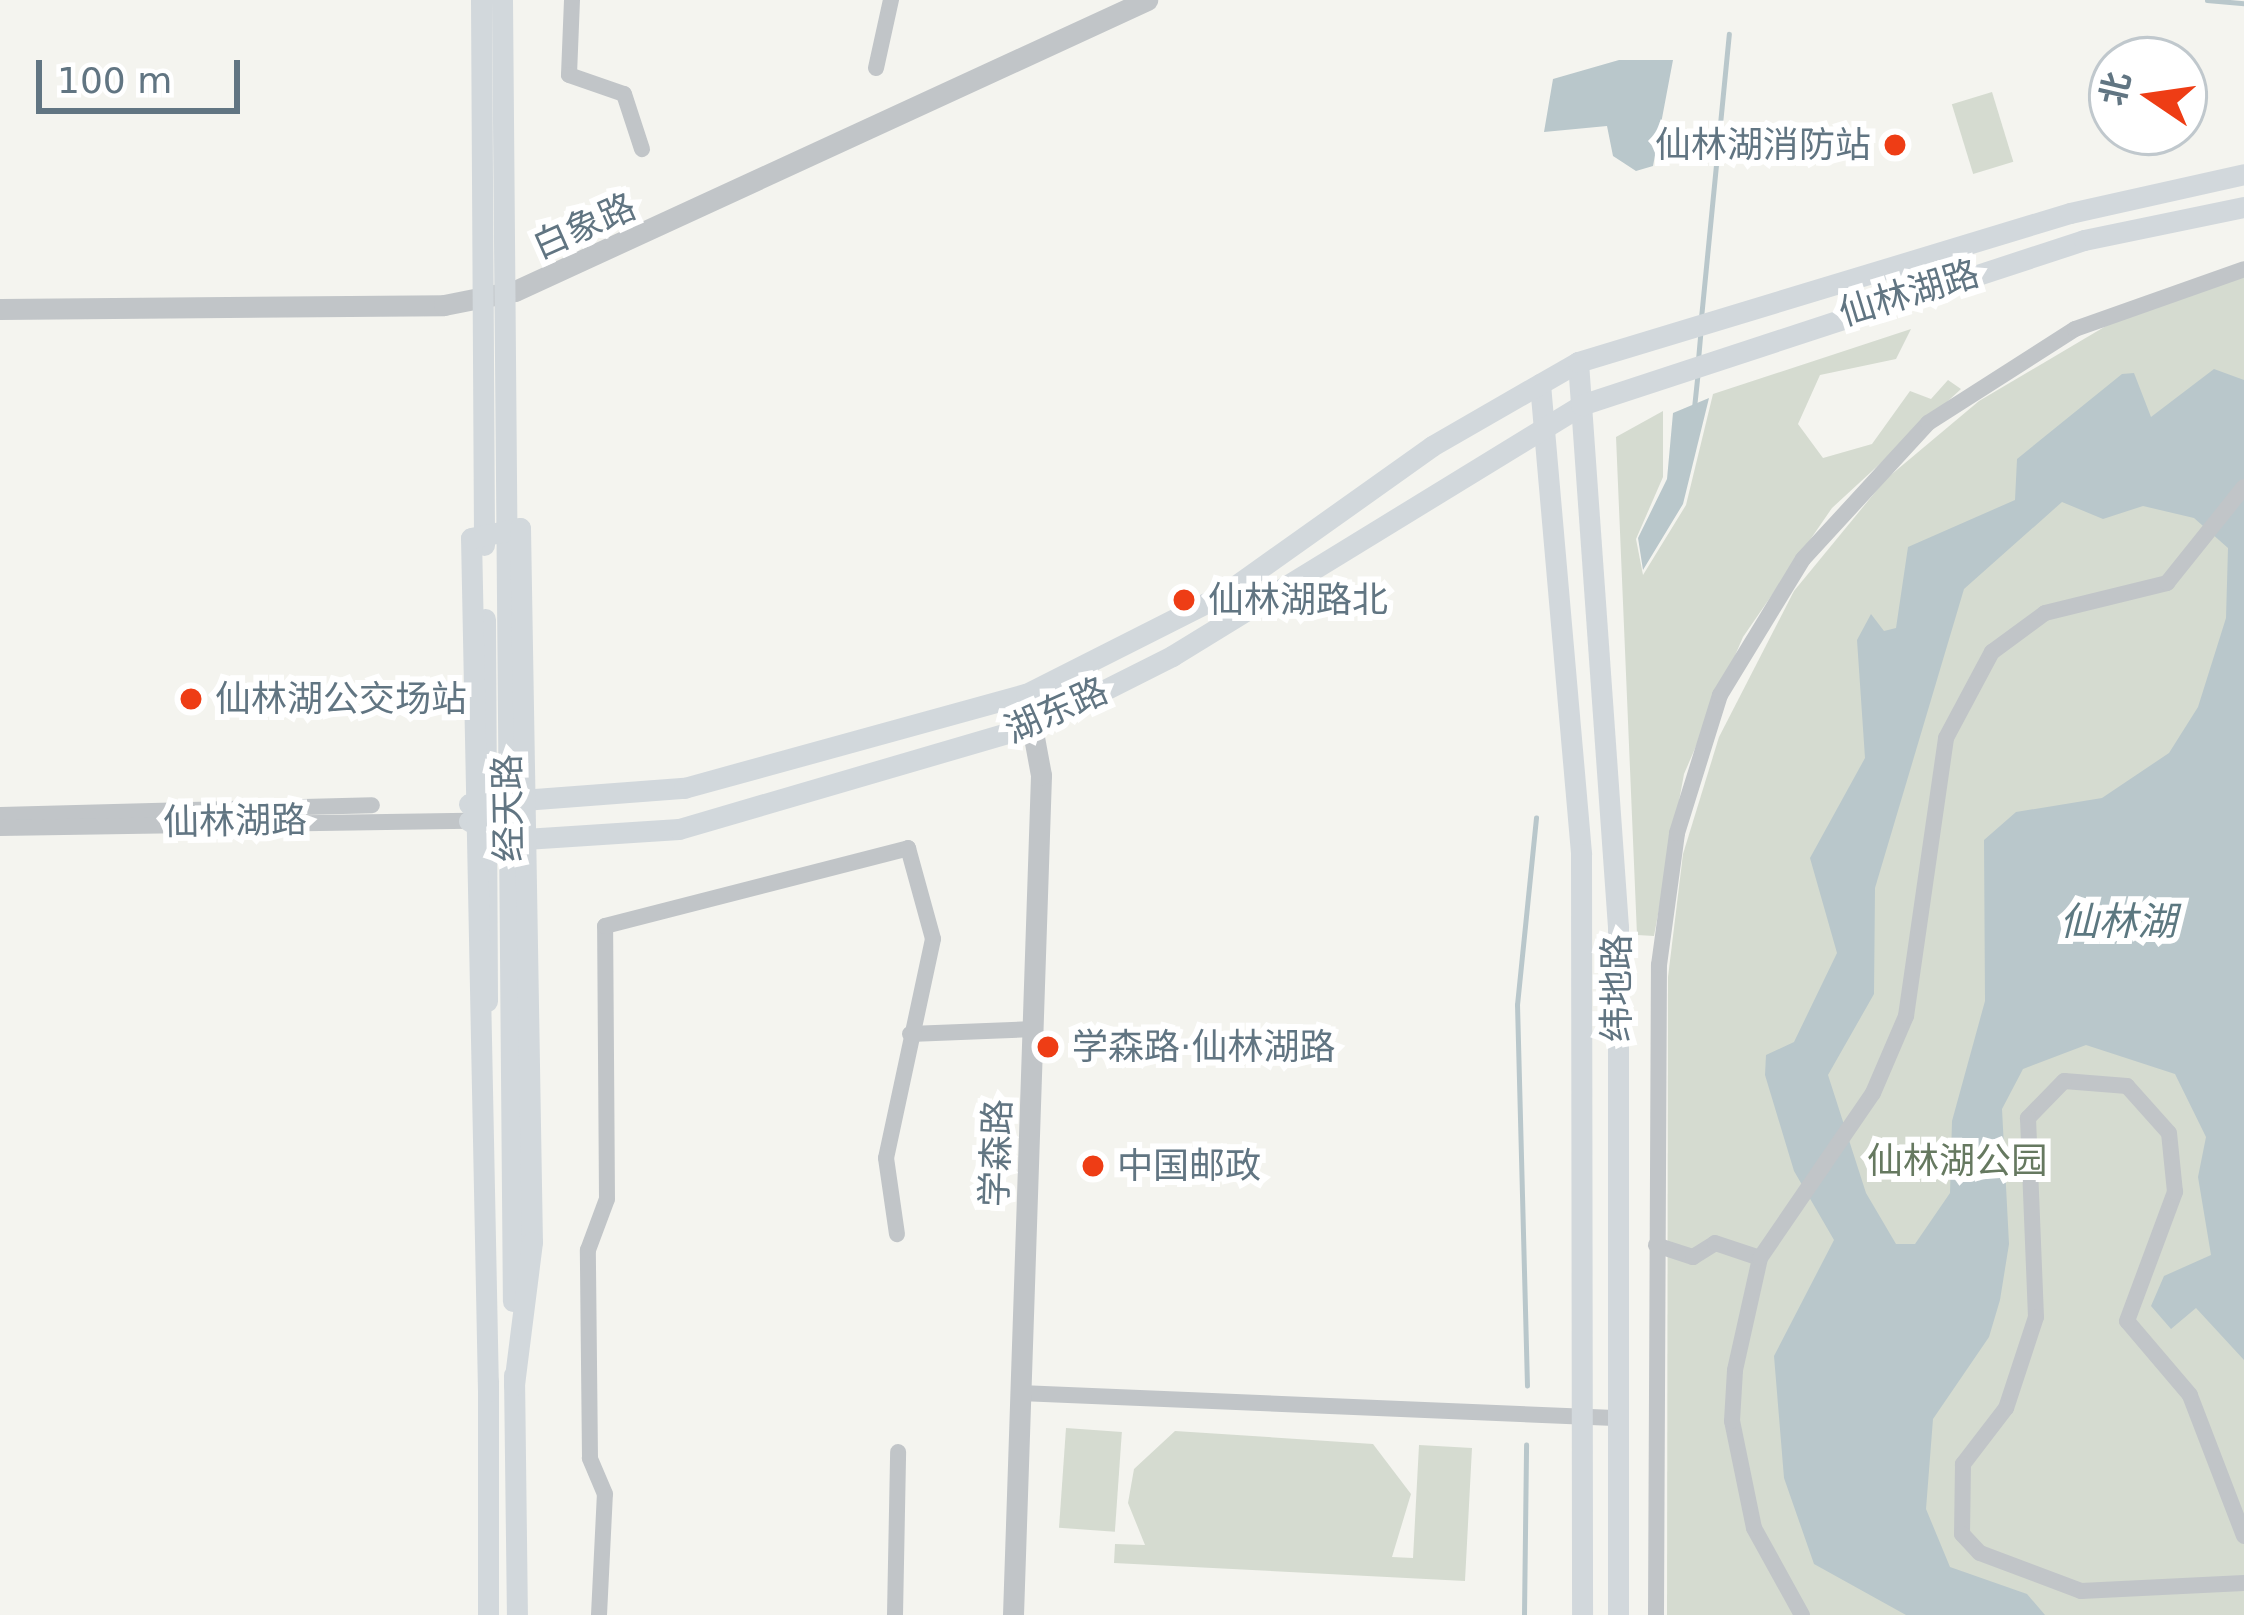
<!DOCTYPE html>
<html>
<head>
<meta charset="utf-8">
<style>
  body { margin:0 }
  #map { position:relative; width:2244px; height:1615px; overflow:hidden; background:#f4f4ef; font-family:"DejaVu Sans","Noto Sans SC",sans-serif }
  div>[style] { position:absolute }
  .green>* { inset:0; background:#d5dbd0; transform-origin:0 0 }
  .water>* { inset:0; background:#b9c7cb }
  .stream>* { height:4.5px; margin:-2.25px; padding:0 2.25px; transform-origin:2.25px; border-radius:2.25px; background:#b9c7cb }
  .minor>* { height:16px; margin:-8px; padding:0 8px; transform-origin:8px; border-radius:8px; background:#c1c5c8 }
  .tertiary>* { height:21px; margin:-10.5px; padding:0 10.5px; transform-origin:10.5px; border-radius:10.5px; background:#c1c5c8 }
  .secondary>* { height:21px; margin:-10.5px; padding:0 10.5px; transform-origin:10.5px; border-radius:10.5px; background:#d2d8dc }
  .dots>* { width:33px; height:33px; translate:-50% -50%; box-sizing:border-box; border:6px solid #fff; border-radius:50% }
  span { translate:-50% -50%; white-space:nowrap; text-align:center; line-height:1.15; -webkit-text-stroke:12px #fff; paint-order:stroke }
  .poi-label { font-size:36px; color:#617582 }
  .right { translate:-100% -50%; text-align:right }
  .left { translate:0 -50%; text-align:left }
  .street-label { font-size:36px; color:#617582 }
  .park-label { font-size:36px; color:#667960 }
  .water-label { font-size:39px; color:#5c7880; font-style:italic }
  .north { position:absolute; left:2088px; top:36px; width:120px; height:120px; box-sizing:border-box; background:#fff; border:3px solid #c0c8cd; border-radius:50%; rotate:283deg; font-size:33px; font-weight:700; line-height:48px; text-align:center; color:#617582 }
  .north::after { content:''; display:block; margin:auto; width:42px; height:54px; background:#ee3d15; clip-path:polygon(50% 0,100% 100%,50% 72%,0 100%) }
  .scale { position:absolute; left:36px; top:60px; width:204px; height:54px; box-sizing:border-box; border:6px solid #617582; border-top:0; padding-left:15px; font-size:36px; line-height:42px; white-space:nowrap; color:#617582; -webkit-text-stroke:9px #fff; paint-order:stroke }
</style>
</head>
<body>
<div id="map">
  <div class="green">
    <div style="left:1992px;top:92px;width:73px;height:42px;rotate:73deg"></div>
    <div style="clip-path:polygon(2244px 276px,2244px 1615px,1667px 1615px,1668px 977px,1683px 854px,1719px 737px,1794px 591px,1886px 479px,1979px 401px,2111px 323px)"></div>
    <div style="clip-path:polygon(1911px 329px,1896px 359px,1820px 375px,1798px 424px,1823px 458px,1872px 444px,1910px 391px,1931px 399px,1948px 380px,1961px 389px,1832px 508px,1743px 637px,1684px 774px,1654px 936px,1637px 935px,1616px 437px,1663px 411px,1663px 477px,1636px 539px,1643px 575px,1686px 505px,1713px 394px)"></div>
    <div style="left:1066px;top:1428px;width:56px;height:100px;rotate:4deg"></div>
    <div style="clip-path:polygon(1175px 1431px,1373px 1444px,1411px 1494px,1392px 1557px,1413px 1558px,1419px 1445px,1472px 1448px,1465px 1581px,1114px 1563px,1115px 1544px,1145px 1545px,1128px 1503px,1134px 1469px)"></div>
  </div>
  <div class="water">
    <div style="clip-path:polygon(1619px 60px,1673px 60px,1653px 166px,1636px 171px,1613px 156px,1607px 126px,1544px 132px,1553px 79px)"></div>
    <div style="clip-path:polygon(evenodd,2214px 369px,2244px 380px,2244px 1360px,2196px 1308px,2171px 1329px,2151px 1306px,2164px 1276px,2211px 1255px,2198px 1177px,2206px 1137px,2175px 1074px,2086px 1045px,2023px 1069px,2002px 1109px,2009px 1244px,2000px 1300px,1989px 1337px,1933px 1419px,1926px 1509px,1950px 1567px,2027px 1594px,2045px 1615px,1906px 1615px,1814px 1564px,1784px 1478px,1774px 1356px,1834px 1240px,1794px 1171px,1765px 1075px,1766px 1055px,1794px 1042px,1837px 953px,1810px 858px,1865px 758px,1857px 640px,1871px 614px,1884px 631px,1896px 628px,1908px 547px,2015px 500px,2017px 459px,2122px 374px,2134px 373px,2151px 417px,2214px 369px,2062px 502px,2103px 519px,2143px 506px,2194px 518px,2228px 548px,2226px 618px,2198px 707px,2169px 753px,2102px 798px,2016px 812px,1984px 840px,1985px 1001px,1952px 1121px,1950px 1193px,1915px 1244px,1896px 1244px,1866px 1193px,1828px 1075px,1874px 994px,1875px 888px,1964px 589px,2062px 502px)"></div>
    <div style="clip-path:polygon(1709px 398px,1683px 504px,1643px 570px,1638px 538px,1667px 479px,1673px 413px)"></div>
  </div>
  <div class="stream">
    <div style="left:2207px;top:0;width:37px;rotate:5deg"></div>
    <div style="left:1701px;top:318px;width:285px;rotate:-84.4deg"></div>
    <div style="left:1698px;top:360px;width:24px;rotate:-85deg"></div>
    <div style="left:1694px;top:408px;width:31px;rotate:-84deg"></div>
    <div style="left:1527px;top:1386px;width:381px;rotate:-91.5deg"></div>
    <div style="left:1517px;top:1005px;width:188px;rotate:-84.2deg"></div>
    <div style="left:1524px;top:1615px;width:170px;rotate:-89.3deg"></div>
  </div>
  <div class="minor">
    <div style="left:572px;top:0;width:75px;rotate:92.3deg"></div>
    <div style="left:569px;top:75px;width:58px;rotate:19.1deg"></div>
    <div style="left:624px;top:94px;width:58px;rotate:71.9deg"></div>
    <div style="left:876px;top:68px;width:70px;rotate:-77.6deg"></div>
    <div style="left:0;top:815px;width:372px;rotate:-1.5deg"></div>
    <div style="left:0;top:828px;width:469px;rotate:-0.9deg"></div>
    <div style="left:910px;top:1034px;width:123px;rotate:-2.3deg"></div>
    <div style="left:1656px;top:1245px;width:39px;rotate:18deg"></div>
    <div style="left:1693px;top:1257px;width:26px;rotate:-32deg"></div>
    <div style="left:1715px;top:1243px;width:47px;rotate:18.4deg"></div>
    <div style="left:1020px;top:1393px;width:595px;rotate:2.41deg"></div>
    <div style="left:2244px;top:1536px;width:151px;rotate:-111deg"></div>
    <div style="left:2190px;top:1395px;width:97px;rotate:-130.4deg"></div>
    <div style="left:2127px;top:1321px;width:138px;rotate:-69.6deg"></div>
    <div style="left:2175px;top:1192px;width:59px;rotate:-95.8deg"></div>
    <div style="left:2169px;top:1133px;width:63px;rotate:-131.8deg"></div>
    <div style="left:2127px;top:1086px;width:63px;rotate:-175.5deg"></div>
    <div style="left:2064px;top:1081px;width:52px;rotate:134.2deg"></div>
    <div style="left:2028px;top:1118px;width:199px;rotate:87.7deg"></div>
    <div style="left:2036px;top:1317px;width:96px;rotate:108.2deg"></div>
    <div style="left:2006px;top:1408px;width:71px;rotate:127.5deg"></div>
    <div style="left:1963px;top:1464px;width:70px;rotate:90.8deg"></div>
    <div style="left:1962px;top:1534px;width:26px;rotate:47deg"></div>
    <div style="left:1980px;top:1553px;width:108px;rotate:20.6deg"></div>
    <div style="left:2081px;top:1591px;width:163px;rotate:-2.8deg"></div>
    <div style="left:599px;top:1615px;width:121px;rotate:-87.2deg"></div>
    <div style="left:605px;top:1494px;width:39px;rotate:-113deg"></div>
    <div style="left:590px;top:1458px;width:208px;rotate:-90.6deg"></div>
    <div style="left:588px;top:1250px;width:54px;rotate:-69.6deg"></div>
    <div style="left:607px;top:1199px;width:273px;rotate:-90.4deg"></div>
    <div style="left:605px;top:926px;width:313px;rotate:-14.4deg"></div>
    <div style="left:908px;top:848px;width:94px;rotate:74.6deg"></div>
    <div style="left:933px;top:939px;width:224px;rotate:102.1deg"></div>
    <div style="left:886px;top:1158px;width:77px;rotate:81.8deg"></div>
    <div style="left:895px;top:1615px;width:163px;rotate:-88.9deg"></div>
    <div style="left:1656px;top:1615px;width:650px;rotate:-89.74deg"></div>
    <div style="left:1659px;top:965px;width:133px;rotate:-82.2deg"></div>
    <div style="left:1677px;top:833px;width:145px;rotate:-72.7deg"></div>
    <div style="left:1720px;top:695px;width:159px;rotate:-58.6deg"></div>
    <div style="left:1803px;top:559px;width:185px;rotate:-47.4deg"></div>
    <div style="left:1928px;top:423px;width:174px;rotate:-32.6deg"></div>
    <div style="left:2075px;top:329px;width:179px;rotate:-19.5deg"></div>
    <div style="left:1802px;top:1615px;width:99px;rotate:-118.9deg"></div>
    <div style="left:1754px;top:1528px;width:109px;rotate:-101.6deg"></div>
    <div style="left:1732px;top:1421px;width:51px;rotate:-86.6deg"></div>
    <div style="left:1735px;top:1370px;width:115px;rotate:-77.4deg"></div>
    <div style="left:1760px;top:1258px;width:200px;rotate:-55.6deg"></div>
    <div style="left:1873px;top:1093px;width:84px;rotate:-66.8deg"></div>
    <div style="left:1906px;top:1016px;width:281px;rotate:-81.8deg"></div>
    <div style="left:1946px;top:738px;width:98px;rotate:-61.9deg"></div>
    <div style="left:1992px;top:652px;width:66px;rotate:-36.3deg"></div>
    <div style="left:2045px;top:613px;width:126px;rotate:-13.8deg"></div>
    <div style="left:2167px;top:583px;width:123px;rotate:-51.3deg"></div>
  </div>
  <div class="tertiary">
    <div style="left:0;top:309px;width:444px;rotate:-0.5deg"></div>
    <div style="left:444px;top:305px;width:72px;rotate:-11.2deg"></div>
    <div style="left:515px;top:291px;width:696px;rotate:-24.72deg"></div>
    <div style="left:1013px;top:1615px;width:840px;rotate:-88.09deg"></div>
    <div style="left:1041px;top:775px;width:82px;rotate:-100.5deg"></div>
  </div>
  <div class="secondary">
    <div style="left:481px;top:0;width:545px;rotate:89.68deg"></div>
    <div style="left:502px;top:0;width:1301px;rotate:89.52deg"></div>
    <div style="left:1578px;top:362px;width:566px;rotate:85.95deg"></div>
    <div style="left:1618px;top:927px;width:688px;rotate:90deg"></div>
    <div style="left:1540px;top:384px;width:472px;rotate:85deg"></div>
    <div style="left:1581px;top:854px;width:761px;rotate:89.92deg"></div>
    <div style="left:485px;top:619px;width:382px;rotate:89.7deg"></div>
    <div style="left:469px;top:804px;width:216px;rotate:-4.3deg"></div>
    <div style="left:684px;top:788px;width:355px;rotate:-15.4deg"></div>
    <div style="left:1026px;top:694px;width:222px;rotate:-26.8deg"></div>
    <div style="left:1224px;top:594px;width:255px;rotate:-35.4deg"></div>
    <div style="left:1432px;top:446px;width:168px;rotate:-29.9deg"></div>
    <div style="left:1578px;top:362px;width:514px;rotate:-16.85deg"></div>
    <div style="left:2070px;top:213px;width:178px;rotate:-12.6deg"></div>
    <div style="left:469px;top:821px;width:59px;rotate:17.8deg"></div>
    <div style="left:525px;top:839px;width:154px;rotate:-3.7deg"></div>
    <div style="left:679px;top:829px;width:373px;rotate:-16.3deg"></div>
    <div style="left:1037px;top:724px;width:151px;rotate:-26.7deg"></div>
    <div style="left:1172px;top:656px;width:480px;rotate:-31.5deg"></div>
    <div style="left:1581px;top:405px;width:529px;rotate:-18.16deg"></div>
    <div style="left:2084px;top:240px;width:163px;rotate:-11.7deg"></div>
    <div style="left:514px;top:1375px;width:240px;rotate:89.3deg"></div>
    <div style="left:488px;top:1381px;width:234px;rotate:90deg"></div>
    <div style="left:488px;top:1391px;width:853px;rotate:-91.14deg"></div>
    <div style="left:471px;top:538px;width:50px;rotate:-11.5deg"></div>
    <div style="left:520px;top:528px;width:714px;rotate:89.04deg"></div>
    <div style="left:532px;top:1242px;width:144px;rotate:97.2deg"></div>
  </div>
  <div class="dots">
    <div style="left:1895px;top:145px;background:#ee3d15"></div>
    <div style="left:1184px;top:600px;background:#ee3d15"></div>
    <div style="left:191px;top:699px;background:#ee3d15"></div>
    <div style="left:1048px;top:1047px;background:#ee3d15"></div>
    <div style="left:1093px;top:1166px;background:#ee3d15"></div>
  </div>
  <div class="poi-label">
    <span class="right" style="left:1871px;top:145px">仙林湖消防站</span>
    <span class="left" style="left:1208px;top:600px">仙林湖路北</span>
    <span class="left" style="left:215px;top:699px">仙林湖公交场站</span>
    <span class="left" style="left:1072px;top:1047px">学森路·仙林湖路</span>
    <span class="left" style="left:1117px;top:1166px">中国邮政</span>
  </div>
  <div class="street-label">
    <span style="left:584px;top:226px;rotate:-24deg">白象路</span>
    <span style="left:1909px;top:293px;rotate:-17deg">仙林湖路</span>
    <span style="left:1056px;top:710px;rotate:-24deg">湖东路</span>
    <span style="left:508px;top:808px;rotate:-91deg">经天路</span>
    <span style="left:235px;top:821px;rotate:-1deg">仙林湖路</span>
    <span style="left:1617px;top:988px;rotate:-90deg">纬地路</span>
    <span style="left:996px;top:1153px;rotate:-88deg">学森路</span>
  </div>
  <div class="park-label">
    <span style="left:1957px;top:1161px">仙林湖公园</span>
  </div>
  <div class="water-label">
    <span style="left:2118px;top:922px">仙林湖</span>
  </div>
  <div class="north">北</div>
  <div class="scale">100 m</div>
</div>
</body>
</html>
